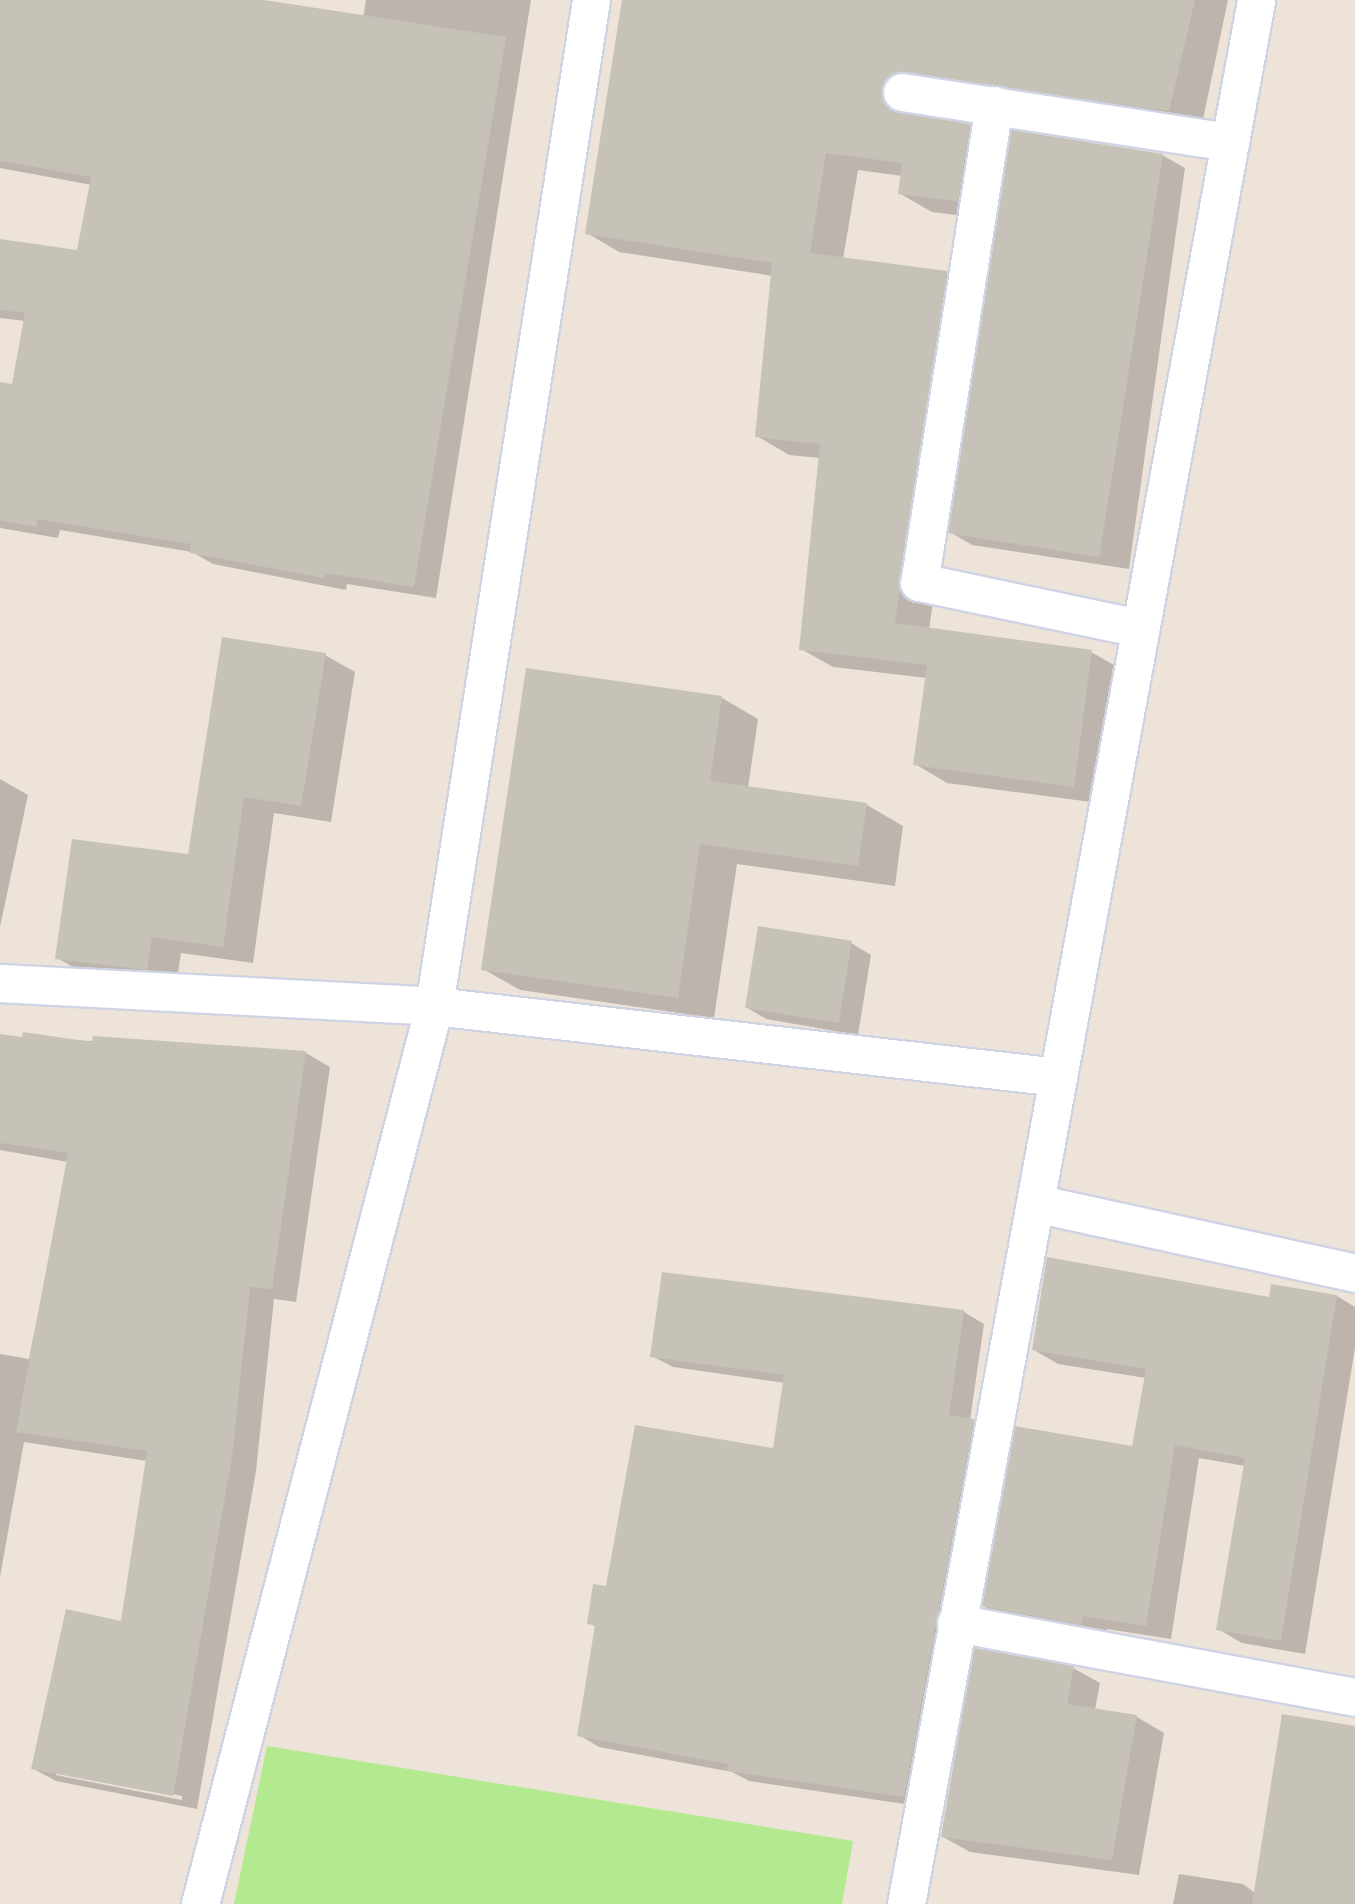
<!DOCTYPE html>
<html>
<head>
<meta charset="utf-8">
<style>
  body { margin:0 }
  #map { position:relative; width:1355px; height:1904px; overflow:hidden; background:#ede3d9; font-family:Jost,sans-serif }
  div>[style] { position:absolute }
  .green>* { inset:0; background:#b3ea8f }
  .shadow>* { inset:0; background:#0003 }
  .building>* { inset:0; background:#c7c2b8; transform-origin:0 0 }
  .roads { filter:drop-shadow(2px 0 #ced4e4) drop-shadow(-2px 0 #ced4e4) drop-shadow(0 2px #ced4e4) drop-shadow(0 -2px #ced4e4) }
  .minor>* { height:37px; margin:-18.5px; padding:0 18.5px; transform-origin:18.5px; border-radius:18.5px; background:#fff }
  span { translate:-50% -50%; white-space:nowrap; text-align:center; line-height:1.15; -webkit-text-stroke:5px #fff; paint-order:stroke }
</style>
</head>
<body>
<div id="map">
  <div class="green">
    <div style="clip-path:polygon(267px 1746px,853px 1841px,842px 1904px,234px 1904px)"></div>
  </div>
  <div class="shadow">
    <div style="clip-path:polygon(0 0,242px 0,363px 18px,366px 0,531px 0,436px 598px,347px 584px,346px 590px,213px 564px,192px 552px,60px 530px,58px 538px,0 528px,0 384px,14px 386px,25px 321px,0 318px,0 241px,78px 252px,92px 185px,0 168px)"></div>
    <div style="clip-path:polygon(624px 0,1228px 0,1201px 129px,913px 109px,915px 115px,969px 125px,1001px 144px,989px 219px,932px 212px,899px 193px,902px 176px,858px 170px,843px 259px,946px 272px,978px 291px,929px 630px,1091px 652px,1123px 670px,1106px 804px,947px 783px,915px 764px,927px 678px,833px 667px,801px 649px,820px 458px,789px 455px,757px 436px,773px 276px,619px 252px,587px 233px)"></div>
    <div style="clip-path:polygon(1162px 155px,1185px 168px,1129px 569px,972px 545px,950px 532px)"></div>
    <div style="clip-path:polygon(325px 655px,355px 672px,331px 822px,274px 813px,253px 963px,181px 953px,176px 986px,87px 975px,57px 958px,190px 856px)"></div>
    <div style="clip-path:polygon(722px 698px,758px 719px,748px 788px,867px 805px,903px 826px,895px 886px,737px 864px,714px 1018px,520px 990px,483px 969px)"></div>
    <div style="clip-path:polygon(0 779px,28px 795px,0 927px)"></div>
    <div style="clip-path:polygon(851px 943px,871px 955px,858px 1035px,766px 1019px,746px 1007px)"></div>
    <div style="clip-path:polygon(evenodd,0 1036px,306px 1053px,330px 1067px,296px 1302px,274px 1299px,256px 1471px,197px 1809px,56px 1781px,32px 1768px,123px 1623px,147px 1461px,24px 1442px,0 1577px,0 1354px,29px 1359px,68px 1162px,0 1150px,0 1036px,56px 1772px,182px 1796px,182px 1800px,56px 1775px,56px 1772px)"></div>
    <div style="clip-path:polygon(663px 1274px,964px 1312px,984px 1324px,970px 1420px,993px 1432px,925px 1807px,749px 1781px,732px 1772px,599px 1747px,579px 1735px,596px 1627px,589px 1623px,607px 1588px,774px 1450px,785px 1383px,673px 1367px,652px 1356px)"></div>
    <div style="clip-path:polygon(1272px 1286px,1337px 1296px,1355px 1307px,1355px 1348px,1305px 1654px,1242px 1643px,1218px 1629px,1245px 1466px,1199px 1458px,1171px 1639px,1107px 1629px,1105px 1638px,1008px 1620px,984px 1606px,1133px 1448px,1146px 1378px,1058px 1364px,1034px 1350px,1270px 1299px)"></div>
    <div style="clip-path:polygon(1073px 1668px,1100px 1683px,1095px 1710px,1137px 1717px,1164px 1733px,1139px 1875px,970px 1852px,943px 1837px)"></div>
    <div style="clip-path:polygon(1179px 1874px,1243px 1884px,1270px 1904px,1173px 1904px)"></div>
  </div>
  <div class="building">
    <div style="clip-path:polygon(0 0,264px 0,506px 37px,414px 587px,325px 573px,324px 578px,190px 553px,191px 544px,38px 519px,36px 527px,0 520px,0 382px,12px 384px,25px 313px,0 310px,0 239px,77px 250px,91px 177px,0 161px)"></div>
    <div style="clip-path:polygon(622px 0,1195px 0,1169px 111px,894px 73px,881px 90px,889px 109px,970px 124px,958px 201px,898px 194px,902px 163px,826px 153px,810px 253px,947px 271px,895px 623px,1092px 650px,1074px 787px,913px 765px,927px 665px,799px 650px,820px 444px,755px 437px,772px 263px,585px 234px)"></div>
    <div style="left:1011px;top:130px;width:154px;height:408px;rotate:9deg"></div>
    <div style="clip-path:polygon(222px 637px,326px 653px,301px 806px,244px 797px,223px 947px,152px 937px,147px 970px,55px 959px,72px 839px,188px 854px)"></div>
    <div style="clip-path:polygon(526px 668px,722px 696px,710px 781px,867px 803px,858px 866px,700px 844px,678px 998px,481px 970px)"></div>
    <div style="left:758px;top:926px;width:95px;height:83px;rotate:9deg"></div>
    <div style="clip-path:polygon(23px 1032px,92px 1042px,93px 1036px,306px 1051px,272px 1289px,250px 1287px,232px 1457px,173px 1796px,31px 1769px,66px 1609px,121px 1621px,147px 1451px,16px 1432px,68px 1153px,0 1143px,0 1034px,22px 1037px)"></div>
    <div style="clip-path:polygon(1047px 1257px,1269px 1297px,1271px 1284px,1337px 1295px,1281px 1641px,1216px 1630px,1245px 1458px,1175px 1445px,1146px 1626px,1083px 1616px,1081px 1625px,982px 1606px,1015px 1426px,1132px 1446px,1146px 1369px,1032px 1350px)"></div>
    <div style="clip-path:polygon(662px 1272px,964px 1310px,949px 1415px,974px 1419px,904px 1797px,727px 1771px,728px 1764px,577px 1736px,595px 1625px,587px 1624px,593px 1584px,606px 1586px,635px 1425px,773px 1448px,784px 1375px,650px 1357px)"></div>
    <div style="clip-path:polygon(974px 1648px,1074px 1666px,1067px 1704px,1137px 1715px,1112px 1860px,941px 1837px)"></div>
    <div style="clip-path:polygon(1282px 1714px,1355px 1726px,1355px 1904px,1252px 1904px)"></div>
  </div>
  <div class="roads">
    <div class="minor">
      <div style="left:902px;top:92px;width:332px;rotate:8.7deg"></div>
      <div style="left:994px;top:105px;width:483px;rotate:98.9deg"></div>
      <div style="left:919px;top:582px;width:226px;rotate:11.8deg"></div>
      <div style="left:0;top:983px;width:435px;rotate:3deg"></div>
      <div style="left:434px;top:1006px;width:628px;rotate:6.49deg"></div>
      <div style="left:1035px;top:1203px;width:328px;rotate:12.3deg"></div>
      <div style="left:956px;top:1623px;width:406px;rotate:10.5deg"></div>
      <div style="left:200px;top:1904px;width:928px;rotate:-75.39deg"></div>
      <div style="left:434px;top:1006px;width:1018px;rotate:-81.13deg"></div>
      <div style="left:906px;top:1904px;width:1936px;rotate:-79.58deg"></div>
    </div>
  </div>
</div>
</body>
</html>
